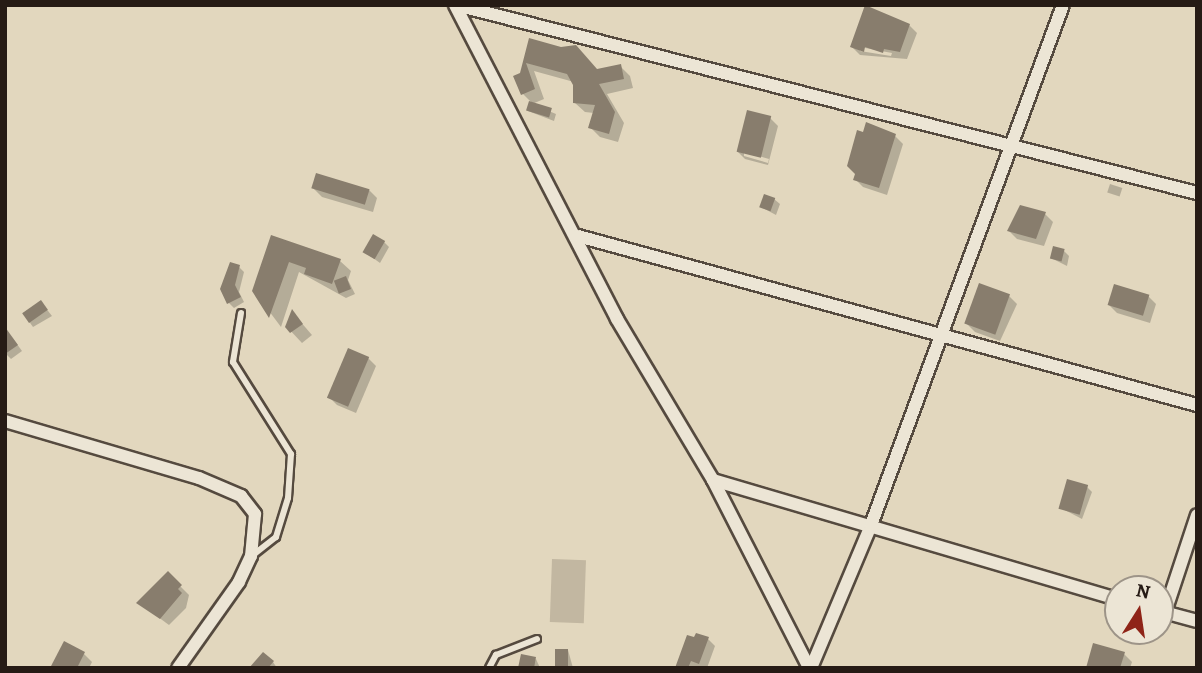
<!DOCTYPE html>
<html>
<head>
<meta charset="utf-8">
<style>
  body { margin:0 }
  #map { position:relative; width:1202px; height:673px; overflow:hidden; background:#e2d7be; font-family:Alegreya,serif }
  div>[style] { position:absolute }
  .green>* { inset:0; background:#c2b7a1; transform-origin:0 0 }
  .shadow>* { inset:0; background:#0003; transform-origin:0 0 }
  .building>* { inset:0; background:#887d6d; transform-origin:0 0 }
  .roads { filter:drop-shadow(2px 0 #554a3f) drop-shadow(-2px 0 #554a3f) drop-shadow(0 2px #554a3f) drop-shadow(0 -2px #554a3f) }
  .lane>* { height:6px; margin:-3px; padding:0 3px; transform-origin:3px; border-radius:3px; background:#ece5d5 }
  .street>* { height:12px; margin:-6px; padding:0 6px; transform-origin:6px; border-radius:6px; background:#ece5d5 }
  span { translate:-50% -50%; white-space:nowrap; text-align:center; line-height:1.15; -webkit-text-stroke:5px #ece5d5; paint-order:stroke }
  .frame { position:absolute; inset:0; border:7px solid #261b15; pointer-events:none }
  .north { position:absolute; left:1104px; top:575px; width:70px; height:70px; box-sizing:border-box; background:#ece5d5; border:2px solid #9d9488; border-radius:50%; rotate:12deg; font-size:19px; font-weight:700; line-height:28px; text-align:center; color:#261b15 }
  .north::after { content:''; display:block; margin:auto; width:24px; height:32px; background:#8f2418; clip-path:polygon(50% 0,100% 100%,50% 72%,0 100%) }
</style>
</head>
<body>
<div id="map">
  <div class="green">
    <div style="left:552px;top:559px;width:34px;height:63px;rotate:2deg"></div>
  </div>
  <div class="shadow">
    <div style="clip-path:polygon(evenodd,909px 25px,917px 33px,907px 59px,860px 55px,852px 47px,909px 25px,860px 47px,892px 53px,891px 56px,860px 51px,860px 47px)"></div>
    <div style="clip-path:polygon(530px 41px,598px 71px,620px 66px,630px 76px,633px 88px,607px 94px,624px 123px,618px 142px,600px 137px,590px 127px,594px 113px,585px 112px,575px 103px,574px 82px,534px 71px,544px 99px,532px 104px,556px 114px,554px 121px,528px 111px,531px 102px,523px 94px,521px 74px)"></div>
    <div style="clip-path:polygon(evenodd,770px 118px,778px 126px,768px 165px,745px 159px,737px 151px,770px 118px,744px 152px,769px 159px,768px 163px,744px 156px,744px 152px)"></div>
    <div style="clip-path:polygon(895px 136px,903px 144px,887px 195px,863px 187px,855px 179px,857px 174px)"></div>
    <div style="left:1110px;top:184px;width:13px;height:9px;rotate:18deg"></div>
    <div style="clip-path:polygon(314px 189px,369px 190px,377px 198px,373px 212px,322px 197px)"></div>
    <div style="clip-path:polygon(774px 199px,780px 204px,776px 215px,761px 207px)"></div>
    <div style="clip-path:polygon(1045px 214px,1053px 222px,1044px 246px,1017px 239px,1009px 231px)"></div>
    <div style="clip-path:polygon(272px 237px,340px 261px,351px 271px,348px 280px,355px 294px,346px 298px,299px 272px,281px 327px,254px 291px)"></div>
    <div style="clip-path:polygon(384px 242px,389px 247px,380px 263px,365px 252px)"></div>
    <div style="clip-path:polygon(1064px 251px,1069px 256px,1067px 266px,1051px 258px)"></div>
    <div style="clip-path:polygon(239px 267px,244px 272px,239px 292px,244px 302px,234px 308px,229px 303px)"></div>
    <div style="clip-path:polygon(1009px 296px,1017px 304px,1000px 341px,975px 332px,967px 324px)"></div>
    <div style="clip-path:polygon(1148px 296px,1156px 304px,1150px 323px,1117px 313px,1109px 305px)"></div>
    <div style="clip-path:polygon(41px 302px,52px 316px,33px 327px,23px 313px)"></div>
    <div style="clip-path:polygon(292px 312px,312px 335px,302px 343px,287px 327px)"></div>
    <div style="clip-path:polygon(14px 340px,22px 351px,11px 359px,5px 353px)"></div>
    <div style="clip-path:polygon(368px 358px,376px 366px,356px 413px,337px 405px,329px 397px)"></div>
    <div style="clip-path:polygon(1087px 487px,1092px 492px,1082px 519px,1059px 507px)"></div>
    <div style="clip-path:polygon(168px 574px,189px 595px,186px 608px,169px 625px,139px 603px)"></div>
    <div style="clip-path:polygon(708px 639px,715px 646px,707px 668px,677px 668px)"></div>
    <div style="clip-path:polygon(568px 650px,573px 668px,557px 668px)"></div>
    <div style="clip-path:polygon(84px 654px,92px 662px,89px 668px,52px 668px)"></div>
    <div style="clip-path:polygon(1124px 654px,1132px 662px,1130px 668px,1087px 668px)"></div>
    <div style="clip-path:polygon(536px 659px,540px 668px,520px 668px)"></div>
    <div style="clip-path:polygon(273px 662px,277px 668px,252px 668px)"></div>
  </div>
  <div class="building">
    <div style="clip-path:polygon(865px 5px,910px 24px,900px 52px,884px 49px,883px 53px,865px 47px,864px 52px,850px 47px)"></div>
    <div style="clip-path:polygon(529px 38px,561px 47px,576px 45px,597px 69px,621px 64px,624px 79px,599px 84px,615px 112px,609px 134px,588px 128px,595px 105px,573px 103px,573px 85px,567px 74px,526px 63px,535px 89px,521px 95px,513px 76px,520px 73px)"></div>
    <div style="left:529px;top:101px;width:24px;height:10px;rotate:17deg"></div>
    <div style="left:747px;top:110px;width:25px;height:43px;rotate:14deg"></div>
    <div style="clip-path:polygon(866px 122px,896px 134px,879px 188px,853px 180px,855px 174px,847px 166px,857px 130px,863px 132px)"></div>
    <div style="left:316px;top:173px;width:56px;height:16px;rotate:17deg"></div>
    <div style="left:764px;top:194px;width:12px;height:14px;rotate:20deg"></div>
    <div style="clip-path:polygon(1020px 205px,1046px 212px,1036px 239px,1007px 231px)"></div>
    <div style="left:373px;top:234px;width:14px;height:21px;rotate:30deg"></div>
    <div style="clip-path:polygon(271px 235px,341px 259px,332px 284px,304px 274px,306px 268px,289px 262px,269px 318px,252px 291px)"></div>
    <div style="left:1053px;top:246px;width:12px;height:13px;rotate:14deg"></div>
    <div style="clip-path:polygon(230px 262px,240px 265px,235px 285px,241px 297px,227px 304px,220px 289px)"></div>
    <div style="left:346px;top:276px;width:14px;height:13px;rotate:69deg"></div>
    <div style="left:979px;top:283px;width:33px;height:43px;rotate:20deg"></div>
    <div style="left:1114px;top:284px;width:37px;height:22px;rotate:17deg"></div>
    <div style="left:41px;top:300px;width:12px;height:23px;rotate:55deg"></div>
    <div style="clip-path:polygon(292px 309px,303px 324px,290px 333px,285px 327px)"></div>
    <div style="clip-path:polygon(5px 327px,18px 345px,5px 354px)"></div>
    <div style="left:348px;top:348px;width:23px;height:54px;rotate:23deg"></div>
    <div style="left:1067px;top:479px;width:22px;height:31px;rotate:16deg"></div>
    <div style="clip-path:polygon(168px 571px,182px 585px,178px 589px,182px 593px,160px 619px,136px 603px)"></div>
    <div style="clip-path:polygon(696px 633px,709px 637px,699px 664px,691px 661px,688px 668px,675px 668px,687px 635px,694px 637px)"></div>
    <div style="clip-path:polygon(64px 641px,85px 652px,77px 668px,50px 668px)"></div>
    <div style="clip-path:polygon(1093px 643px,1125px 652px,1120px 668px,1086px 668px)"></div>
    <div style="left:555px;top:649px;width:13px;height:19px"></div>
    <div style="clip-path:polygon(263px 652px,274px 661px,268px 668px,249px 668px)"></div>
    <div style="clip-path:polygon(521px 654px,536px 657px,534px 668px,518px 668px)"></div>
  </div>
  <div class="roads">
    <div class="lane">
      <div style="left:241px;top:313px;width:50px;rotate:99.3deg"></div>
      <div style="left:233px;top:362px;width:109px;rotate:57.8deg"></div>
      <div style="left:291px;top:454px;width:44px;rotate:93.9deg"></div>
      <div style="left:288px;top:498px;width:41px;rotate:107.1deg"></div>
      <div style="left:276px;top:537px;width:29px;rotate:142deg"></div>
      <div style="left:489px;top:668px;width:15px;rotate:-62deg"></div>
      <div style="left:496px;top:655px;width:44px;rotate:-21.3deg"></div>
    </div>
    <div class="street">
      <div style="left:455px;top:5px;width:353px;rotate:62.7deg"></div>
      <div style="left:617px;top:319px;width:187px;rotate:59.2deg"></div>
      <div style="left:713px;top:480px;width:211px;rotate:62.9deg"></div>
      <div style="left:456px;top:5px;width:764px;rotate:14.24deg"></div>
      <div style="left:578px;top:236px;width:642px;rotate:15.27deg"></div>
      <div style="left:5px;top:421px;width:202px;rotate:16.4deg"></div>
      <div style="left:199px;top:478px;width:46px;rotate:23.2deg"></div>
      <div style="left:241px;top:496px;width:23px;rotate:52deg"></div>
      <div style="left:255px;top:514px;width:42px;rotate:95.4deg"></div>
      <div style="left:251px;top:556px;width:29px;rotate:115deg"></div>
      <div style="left:239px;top:582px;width:105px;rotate:125.3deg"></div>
      <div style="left:713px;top:480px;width:422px;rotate:16.4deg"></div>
      <div style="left:1160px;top:611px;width:38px;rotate:15deg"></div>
      <div style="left:1165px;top:612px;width:102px;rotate:-71.7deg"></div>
      <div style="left:811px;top:668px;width:155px;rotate:-67.2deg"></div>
      <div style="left:871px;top:525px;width:554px;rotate:-69.73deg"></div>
    </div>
  </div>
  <div class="frame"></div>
  <div class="north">N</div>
</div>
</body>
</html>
